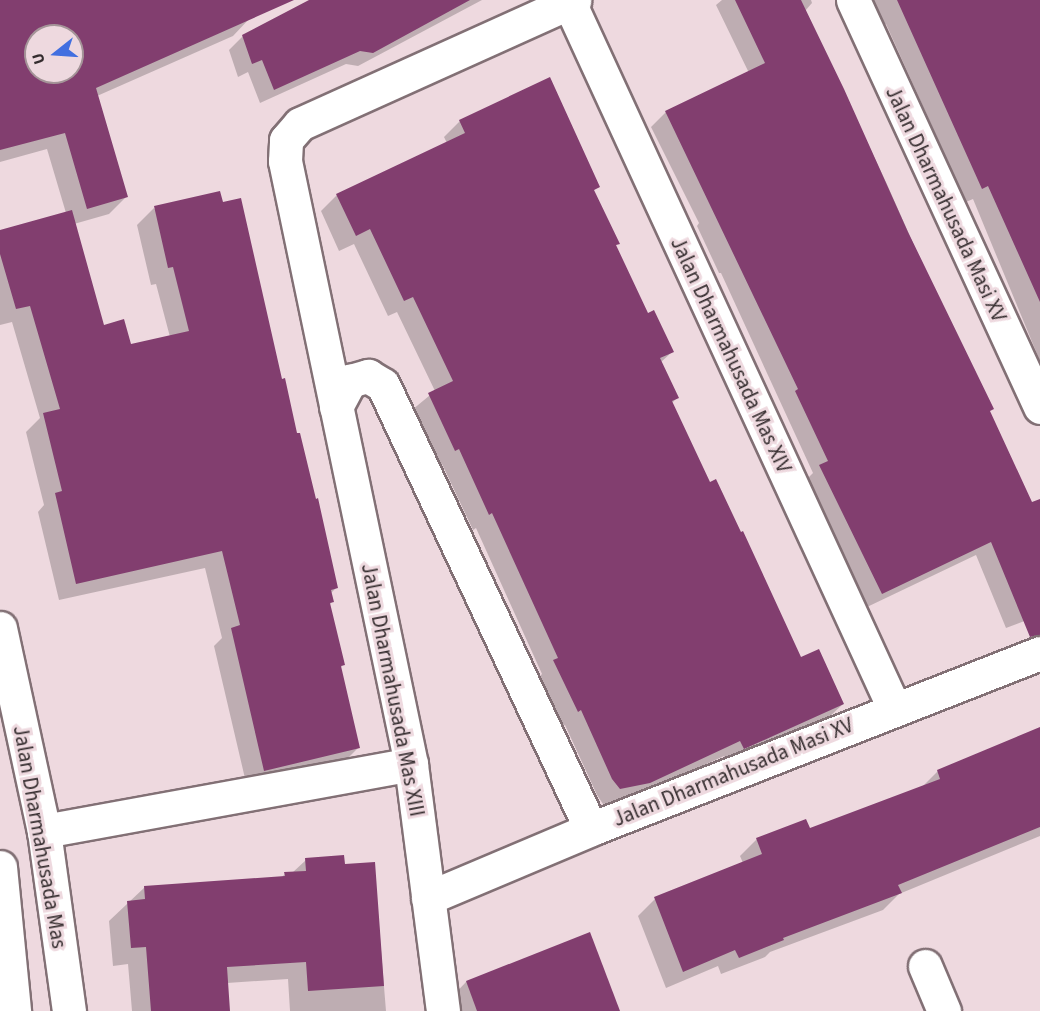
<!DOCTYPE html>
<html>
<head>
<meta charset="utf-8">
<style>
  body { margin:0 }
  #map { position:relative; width:1040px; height:1011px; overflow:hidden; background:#eed9df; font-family:"Source Sans 3",sans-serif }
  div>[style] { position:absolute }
  .shadow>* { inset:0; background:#0003 }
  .building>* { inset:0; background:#823e6f }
  .roads { filter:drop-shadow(2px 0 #827075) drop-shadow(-2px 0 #827075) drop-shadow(0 2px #827075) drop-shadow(0 -2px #827075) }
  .street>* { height:33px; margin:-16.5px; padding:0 16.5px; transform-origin:16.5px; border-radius:16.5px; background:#fff }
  span { translate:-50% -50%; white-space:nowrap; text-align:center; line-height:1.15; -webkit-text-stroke:6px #eed9df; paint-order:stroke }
  .street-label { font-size:21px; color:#342c2e }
  .north { position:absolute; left:24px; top:24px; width:60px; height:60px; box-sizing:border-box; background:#eed9df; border:2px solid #a49498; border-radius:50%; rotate:253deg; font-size:16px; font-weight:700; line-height:24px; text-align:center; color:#342c2e }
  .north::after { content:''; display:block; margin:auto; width:21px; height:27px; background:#426fe0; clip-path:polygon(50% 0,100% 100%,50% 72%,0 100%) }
</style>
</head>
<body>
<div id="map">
  <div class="shadow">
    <div style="clip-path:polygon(evenodd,0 0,245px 0,250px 18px,233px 36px,97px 96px,126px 197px,109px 214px,74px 224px,103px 327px,130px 346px,170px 337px,156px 284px,151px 285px,137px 225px,154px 208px,281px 381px,336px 588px,330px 594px,332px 602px,329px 605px,343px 665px,340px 668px,358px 748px,341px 765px,247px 787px,214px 646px,222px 638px,205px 568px,59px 600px,38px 512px,44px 505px,26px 432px,40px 418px,12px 322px,0 325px,0 231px,66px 213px,47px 149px,0 162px,0 0,36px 36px,72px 36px,72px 72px,36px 72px,36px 36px)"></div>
    <div style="clip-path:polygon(312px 0,482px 0,358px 66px,346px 64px,260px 103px,248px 72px,238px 77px,229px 50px,243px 36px)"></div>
    <div style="clip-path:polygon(722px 0,811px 0,812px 3px,805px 11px,886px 182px,988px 412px,1031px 504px,1040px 500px,1040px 615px,1006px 628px,976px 555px,867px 607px,805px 481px,813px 473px,721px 273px,719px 273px,697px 226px,699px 223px,651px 127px,666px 112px,749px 73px,716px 5px)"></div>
    <div style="clip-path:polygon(871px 0,1040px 0,1040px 361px,973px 199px,966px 202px,886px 24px,882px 26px)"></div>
    <div style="clip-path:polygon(460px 121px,598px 186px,593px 191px,618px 243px,615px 246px,647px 315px,672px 352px,660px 363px,677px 398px,671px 404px,709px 484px,801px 659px,843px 704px,827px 719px,727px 764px,724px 756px,633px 798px,603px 804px,597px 795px,565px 725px,561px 727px,538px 678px,542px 674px,476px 528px,473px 530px,442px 464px,439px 466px,412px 410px,435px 391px,397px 312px,388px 316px,354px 244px,339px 251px,321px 211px,337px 195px,447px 143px,444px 137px)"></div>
    <div style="clip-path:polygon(1040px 729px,1040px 836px,899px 894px,883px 910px,770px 952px,765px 957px,721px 974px,718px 966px,666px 988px,638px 916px,655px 899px,743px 863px,740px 856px,757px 839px,809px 830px,922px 787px,938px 771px)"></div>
    <div style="clip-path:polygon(306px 860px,344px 866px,374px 864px,386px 1011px,290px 1011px,288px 979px,227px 983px,229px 1011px,132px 1011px,128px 964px,113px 966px,109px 921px,145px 887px,281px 878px,285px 874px,292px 873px)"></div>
    <div style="clip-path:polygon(589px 934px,619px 1011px,452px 1011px,448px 1001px,466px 982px)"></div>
  </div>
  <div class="building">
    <div style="clip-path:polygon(evenodd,0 0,294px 0,96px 88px,128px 197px,87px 209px,65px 133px,0 150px,0 0,36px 36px,72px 36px,72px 72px,36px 72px,36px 36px)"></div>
    <div style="clip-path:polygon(309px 0,470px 0,373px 53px,360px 51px,274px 90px,262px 60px,252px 64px,242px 35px)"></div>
    <div style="clip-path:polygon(735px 0,801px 0,844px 89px,908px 232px,994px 409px,990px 411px,1032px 502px,1040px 499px,1040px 635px,1030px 637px,991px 542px,882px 594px,819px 465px,828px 461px,795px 391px,798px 389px,665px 111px,765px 63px)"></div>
    <div style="clip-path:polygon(897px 0,1040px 0,1040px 302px,988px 186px,982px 189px)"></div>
    <div style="clip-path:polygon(550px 77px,600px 187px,594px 190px,620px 244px,616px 245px,648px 313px,654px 310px,674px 352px,660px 358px,679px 398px,672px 401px,710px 482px,716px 479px,741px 532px,743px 531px,801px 657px,819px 649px,844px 704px,744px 749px,740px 741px,650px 783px,620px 789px,612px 779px,581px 710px,578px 712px,553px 660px,558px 658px,492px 513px,489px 515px,459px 449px,455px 451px,428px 393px,453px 381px,413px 297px,404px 301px,370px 229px,356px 236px,336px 194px,465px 133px,459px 120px)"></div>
    <div style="clip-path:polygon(220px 191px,223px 202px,241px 198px,282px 379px,285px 378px,297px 433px,300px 433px,316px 499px,318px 498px,338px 588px,331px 590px,334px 602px,330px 603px,345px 665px,341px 666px,360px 748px,264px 771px,231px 628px,240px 625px,222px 551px,76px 584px,55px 493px,62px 491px,43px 413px,60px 409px,30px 306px,16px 309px,0 254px,0 230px,72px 210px,104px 325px,124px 319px,131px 344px,189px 331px,173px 267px,168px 268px,154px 206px)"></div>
    <div style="clip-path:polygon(1040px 727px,1040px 827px,898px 885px,902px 893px,783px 938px,784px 940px,739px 958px,735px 950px,683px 972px,654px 897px,762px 854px,756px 838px,806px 819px,810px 828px,940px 779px,937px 770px)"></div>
    <div style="clip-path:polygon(344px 855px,345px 864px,375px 862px,384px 986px,308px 991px,306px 962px,227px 967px,230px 1011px,151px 1011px,146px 947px,131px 948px,127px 901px,145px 899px,144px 886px,285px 876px,284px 872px,306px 871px,305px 858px)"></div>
    <div style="clip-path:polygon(590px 932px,620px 1011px,477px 1011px,466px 981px)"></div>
  </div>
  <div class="roads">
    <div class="street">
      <div style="left:853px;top:0;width:448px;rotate:65.3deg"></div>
      <div style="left:569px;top:2px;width:777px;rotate:65.28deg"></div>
      <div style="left:336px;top:407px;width:30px;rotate:-62deg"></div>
      <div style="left:350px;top:381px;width:19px;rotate:-16deg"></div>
      <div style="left:368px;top:376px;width:17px;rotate:31deg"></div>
      <div style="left:383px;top:385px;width:490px;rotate:64.9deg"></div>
      <div style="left:0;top:628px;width:208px;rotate:77.8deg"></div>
      <div style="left:44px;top:831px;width:182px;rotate:82.1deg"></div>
      <div style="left:44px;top:831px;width:373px;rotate:-10.3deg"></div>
      <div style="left:0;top:867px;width:145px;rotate:84.4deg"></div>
      <div style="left:428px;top:898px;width:177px;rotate:-22.9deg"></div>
      <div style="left:591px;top:829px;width:482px;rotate:-21.4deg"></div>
      <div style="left:925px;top:966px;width:49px;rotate:67.1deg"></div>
      <div style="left:443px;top:1011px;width:249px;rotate:-97.4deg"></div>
      <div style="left:411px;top:764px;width:616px;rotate:-101.8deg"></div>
      <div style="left:285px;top:161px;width:21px;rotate:-87deg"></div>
      <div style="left:286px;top:140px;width:21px;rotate:-49deg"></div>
      <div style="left:300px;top:124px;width:301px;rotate:-24.3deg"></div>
    </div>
  </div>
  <div class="street-label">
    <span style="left:946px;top:204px;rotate:65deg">Jalan Dharmahusada Masi XV</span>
    <span style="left:731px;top:355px;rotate:65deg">Jalan Dharmahusada Mas XIV</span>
    <span style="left:393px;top:690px;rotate:79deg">Jalan Dharmahusada Mas XIII</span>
    <span style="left:733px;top:772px;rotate:-22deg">Jalan Dharmahusada Masi XV</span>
    <span style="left:40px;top:837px;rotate:80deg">Jalan Dharmahusada Mas</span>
  </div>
  <div class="north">U</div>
</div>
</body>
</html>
